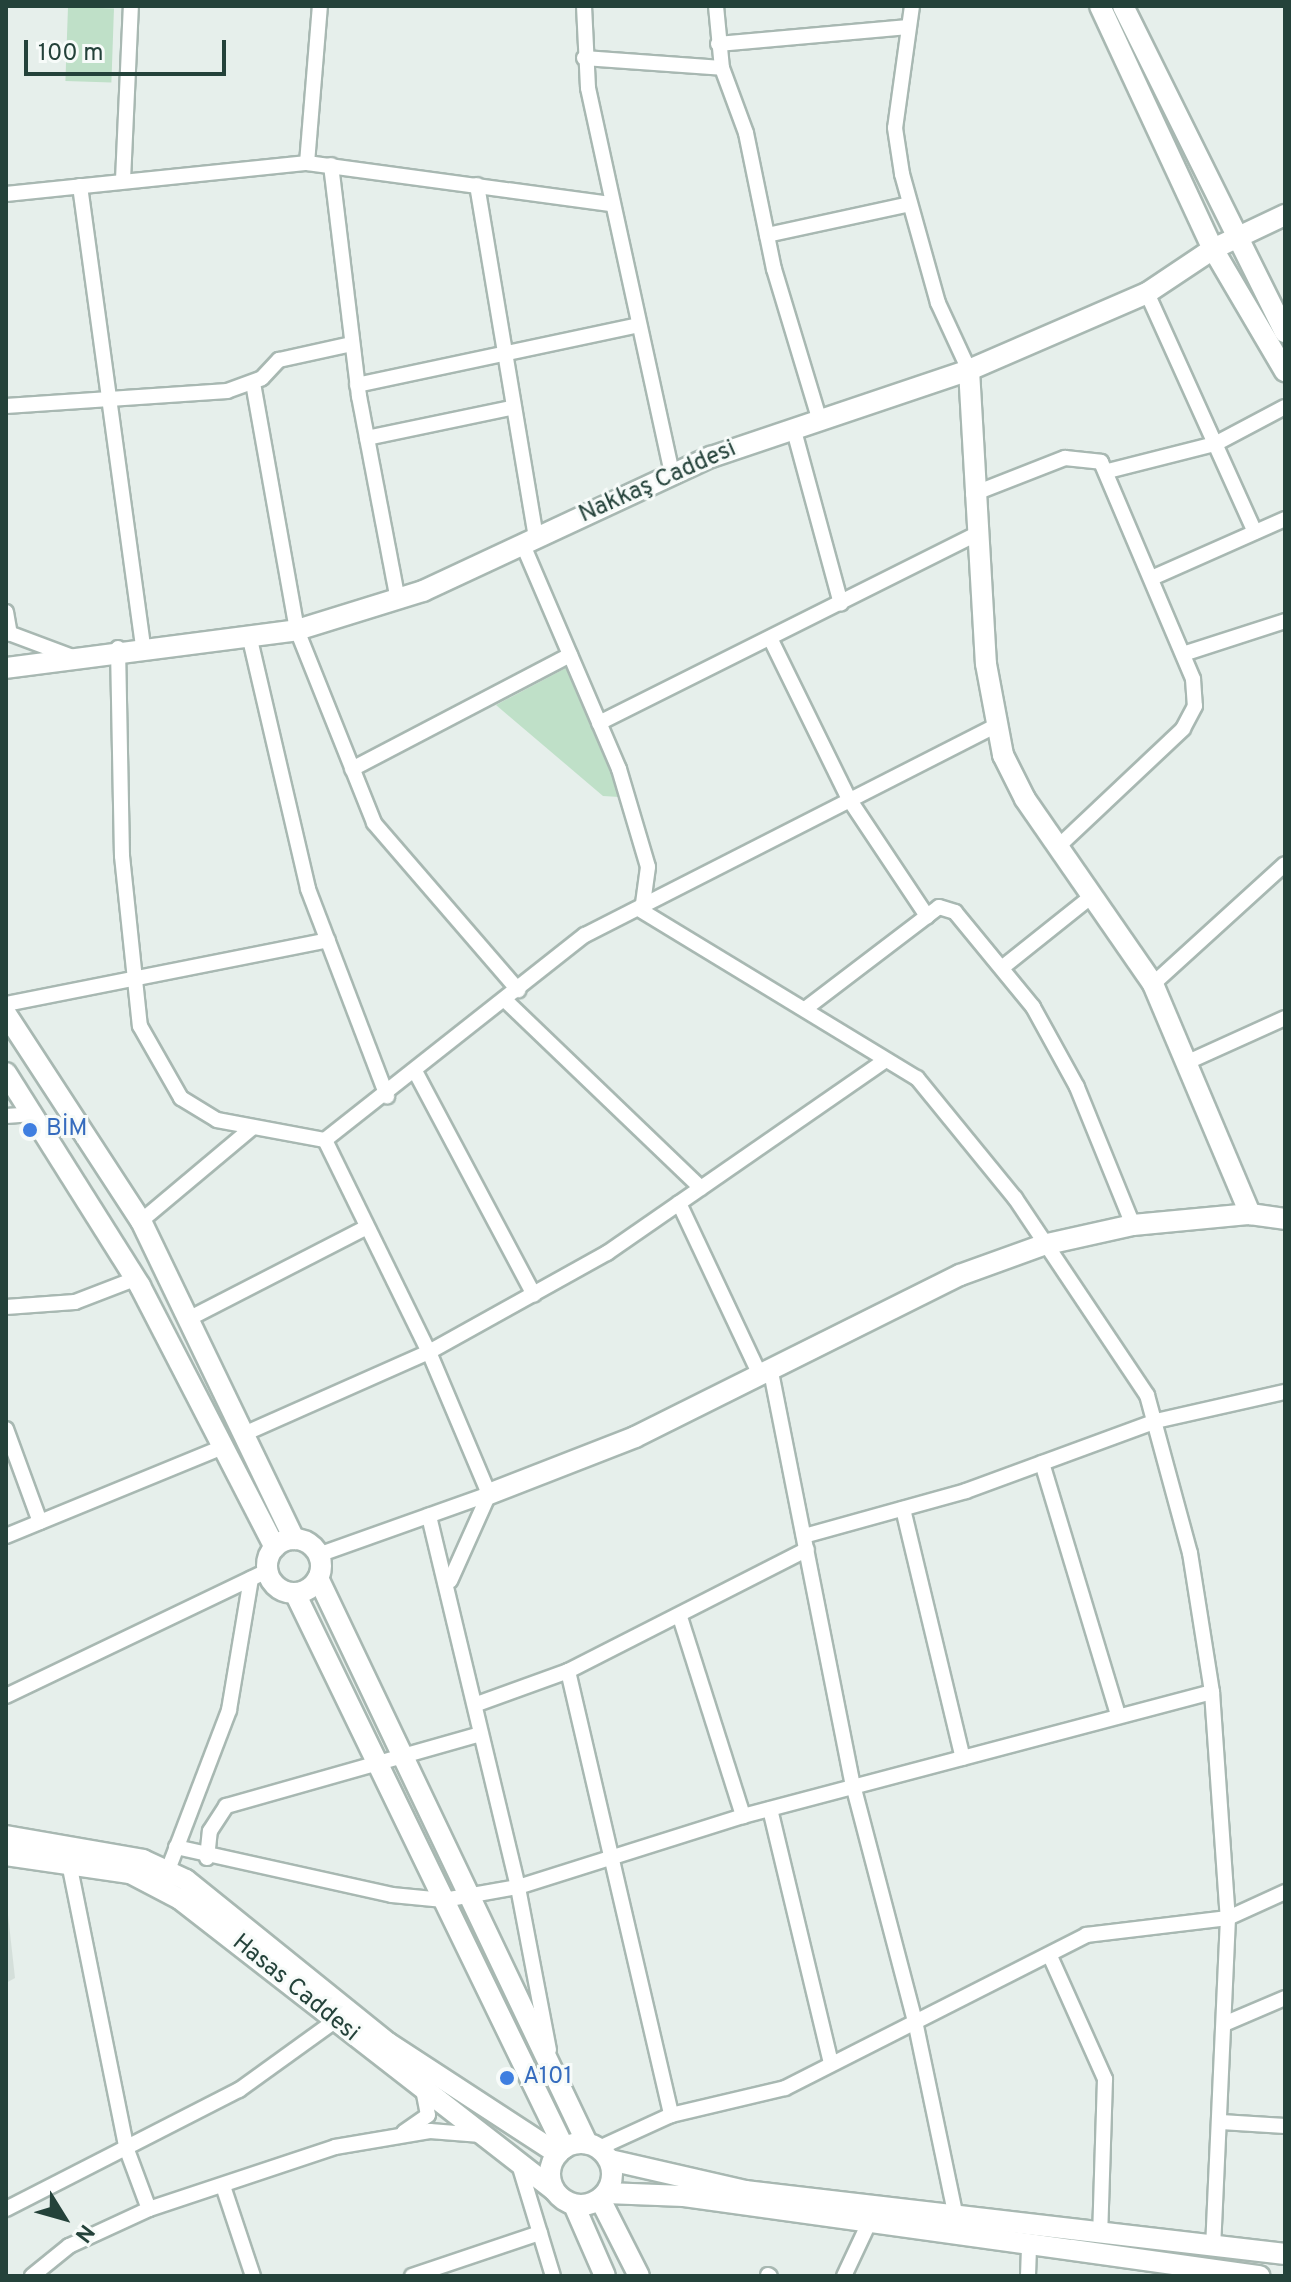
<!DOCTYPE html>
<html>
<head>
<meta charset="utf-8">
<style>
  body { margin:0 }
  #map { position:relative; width:1291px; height:2282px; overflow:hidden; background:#e6efeb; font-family:Overpass,sans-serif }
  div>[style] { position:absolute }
  .built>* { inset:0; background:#d4dfda }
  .green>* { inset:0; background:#bfe0c8; transform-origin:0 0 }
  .roads { filter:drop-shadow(2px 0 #a8b8b2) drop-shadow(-2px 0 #a8b8b2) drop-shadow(0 2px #a8b8b2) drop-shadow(0 -2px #a8b8b2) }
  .street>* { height:14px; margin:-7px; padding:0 7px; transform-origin:7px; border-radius:7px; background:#fff }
  .secondary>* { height:20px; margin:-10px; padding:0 10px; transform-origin:10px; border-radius:10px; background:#fff }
  .secondary>.ring { margin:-10px; padding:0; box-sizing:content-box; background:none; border:20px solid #fff; border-radius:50% }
  .dots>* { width:22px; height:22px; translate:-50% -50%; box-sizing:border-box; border:4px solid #f7fbf9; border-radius:50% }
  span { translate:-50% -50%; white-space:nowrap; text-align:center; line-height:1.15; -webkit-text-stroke:6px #f7fbf9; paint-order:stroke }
  .street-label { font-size:24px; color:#24423a }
  .shop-label { font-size:24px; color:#366cbe }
  .left { translate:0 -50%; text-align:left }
  .frame { position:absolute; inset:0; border:8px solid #24423a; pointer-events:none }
  .north { position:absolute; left:24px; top:2178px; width:80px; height:80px; -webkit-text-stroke:6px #f7fbf9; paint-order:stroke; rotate:127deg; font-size:22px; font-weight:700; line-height:32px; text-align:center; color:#24423a }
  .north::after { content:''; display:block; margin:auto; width:28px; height:36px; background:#24423a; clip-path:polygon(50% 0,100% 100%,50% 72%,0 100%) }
  .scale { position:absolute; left:24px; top:40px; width:202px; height:36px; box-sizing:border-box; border:4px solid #24423a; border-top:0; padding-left:10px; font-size:24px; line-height:28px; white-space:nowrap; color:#24423a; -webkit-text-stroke:6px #f7fbf9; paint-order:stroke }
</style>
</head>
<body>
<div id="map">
  <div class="built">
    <div style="clip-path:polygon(6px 1897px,15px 1978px,6px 1983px)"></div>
  </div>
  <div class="green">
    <div style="left:68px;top:7px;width:46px;height:74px;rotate:2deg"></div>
    <div style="clip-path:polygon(566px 668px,620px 790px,619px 797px,603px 796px,496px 705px)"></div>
  </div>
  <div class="roads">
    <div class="street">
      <div style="left:584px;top:6px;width:82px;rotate:87.2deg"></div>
      <div style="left:588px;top:88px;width:395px;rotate:77.7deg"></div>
      <div style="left:716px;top:6px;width:62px;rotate:84.5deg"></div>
      <div style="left:722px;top:68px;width:69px;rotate:69.7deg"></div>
      <div style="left:746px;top:133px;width:139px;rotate:78.4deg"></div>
      <div style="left:774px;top:269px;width:156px;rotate:73.2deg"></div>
      <div style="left:912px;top:6px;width:123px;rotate:97.9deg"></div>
      <div style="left:895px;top:128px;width:47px;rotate:81.3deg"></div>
      <div style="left:902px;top:174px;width:134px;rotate:74.4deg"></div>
      <div style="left:938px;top:303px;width:74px;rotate:65.2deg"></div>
      <div style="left:718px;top:44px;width:191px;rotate:-5.1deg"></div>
      <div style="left:584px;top:58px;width:138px;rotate:4.1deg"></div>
      <div style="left:307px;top:163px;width:158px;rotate:-85.3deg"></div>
      <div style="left:331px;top:165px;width:233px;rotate:83.1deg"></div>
      <div style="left:359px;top:396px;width:208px;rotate:79.2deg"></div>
      <div style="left:123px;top:180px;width:174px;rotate:-87.4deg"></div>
      <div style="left:477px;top:185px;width:358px;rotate:80.5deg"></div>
      <div style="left:80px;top:186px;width:464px;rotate:82.2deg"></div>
      <div style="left:6px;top:194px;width:303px;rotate:-5.9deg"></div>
      <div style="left:307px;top:163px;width:308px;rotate:7.7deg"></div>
      <div style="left:767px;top:235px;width:146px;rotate:-12.2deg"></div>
      <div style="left:1147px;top:293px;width:262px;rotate:65.7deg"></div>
      <div style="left:253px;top:383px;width:251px;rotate:79.9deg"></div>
      <div style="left:297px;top:630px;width:208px;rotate:68.2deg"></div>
      <div style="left:374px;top:823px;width:221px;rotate:49.2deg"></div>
      <div style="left:357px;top:385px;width:288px;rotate:-12deg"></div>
      <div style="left:6px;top:406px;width:222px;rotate:-3.9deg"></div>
      <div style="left:227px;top:391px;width:37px;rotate:-20deg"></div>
      <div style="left:262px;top:378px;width:25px;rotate:-47deg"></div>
      <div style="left:279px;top:360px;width:75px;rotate:-12.4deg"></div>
      <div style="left:793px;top:427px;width:183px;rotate:74.8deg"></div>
      <div style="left:367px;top:438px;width:147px;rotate:-11.8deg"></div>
      <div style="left:1108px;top:471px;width:110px;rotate:-14.2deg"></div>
      <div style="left:1215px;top:444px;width:79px;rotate:-27.9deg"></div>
      <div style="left:973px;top:494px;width:99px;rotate:-21.4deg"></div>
      <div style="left:1065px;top:458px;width:36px;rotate:6deg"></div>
      <div style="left:1101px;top:462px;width:236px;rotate:67deg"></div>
      <div style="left:1193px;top:679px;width:27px;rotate:86deg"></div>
      <div style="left:1195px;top:706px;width:26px;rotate:118deg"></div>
      <div style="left:1183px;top:729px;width:172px;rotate:136.7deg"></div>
      <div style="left:523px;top:545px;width:244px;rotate:66.8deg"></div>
      <div style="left:619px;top:769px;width:102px;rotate:73.5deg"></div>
      <div style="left:648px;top:867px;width:44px;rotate:97.8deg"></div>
      <div style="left:642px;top:911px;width:322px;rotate:31.3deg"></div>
      <div style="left:917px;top:1078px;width:155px;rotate:50.8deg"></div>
      <div style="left:1015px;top:1198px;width:237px;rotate:56.2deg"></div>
      <div style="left:1147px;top:1395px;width:164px;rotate:74.8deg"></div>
      <div style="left:1190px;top:1553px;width:141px;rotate:81deg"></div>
      <div style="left:1212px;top:1692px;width:227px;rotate:86deg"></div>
      <div style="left:1228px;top:1918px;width:329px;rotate:92.6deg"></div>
      <div style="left:1154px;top:577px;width:143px;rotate:-23.9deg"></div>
      <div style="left:6px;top:612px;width:22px;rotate:80deg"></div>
      <div style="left:6px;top:632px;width:72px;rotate:20.5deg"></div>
      <div style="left:249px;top:635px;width:261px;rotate:76.9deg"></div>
      <div style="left:308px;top:889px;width:222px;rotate:69.1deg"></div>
      <div style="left:771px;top:640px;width:177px;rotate:63.9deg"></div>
      <div style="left:849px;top:799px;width:141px;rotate:56.3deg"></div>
      <div style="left:118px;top:648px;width:208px;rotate:88.9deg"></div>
      <div style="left:122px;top:856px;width:171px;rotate:84deg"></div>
      <div style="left:140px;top:1026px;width:83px;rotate:60.3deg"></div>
      <div style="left:181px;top:1098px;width:42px;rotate:31.4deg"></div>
      <div style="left:217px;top:1120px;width:110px;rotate:10.5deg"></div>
      <div style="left:325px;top:1140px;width:236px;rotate:63.9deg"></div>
      <div style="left:429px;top:1352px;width:154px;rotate:67.1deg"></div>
      <div style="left:489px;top:1494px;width:95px;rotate:114.1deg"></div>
      <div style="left:1183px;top:654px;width:107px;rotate:-17.9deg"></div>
      <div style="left:599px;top:723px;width:420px;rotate:-26.6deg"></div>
      <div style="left:352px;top:769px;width:246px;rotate:-27.6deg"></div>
      <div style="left:1003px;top:967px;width:114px;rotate:-38.6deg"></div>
      <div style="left:1153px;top:984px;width:178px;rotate:-42.3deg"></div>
      <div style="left:506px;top:1001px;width:270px;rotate:43.8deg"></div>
      <div style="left:6px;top:1004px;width:328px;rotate:-11.2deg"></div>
      <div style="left:805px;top:1009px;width:168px;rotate:-37.3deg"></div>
      <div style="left:939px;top:907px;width:17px;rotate:17deg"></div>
      <div style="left:955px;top:912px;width:123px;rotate:50.6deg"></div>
      <div style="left:1033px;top:1007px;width:91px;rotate:61.2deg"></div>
      <div style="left:1077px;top:1087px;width:149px;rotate:67.9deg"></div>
      <div style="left:1190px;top:1061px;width:104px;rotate:-24.4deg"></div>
      <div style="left:416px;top:1073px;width:251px;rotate:62deg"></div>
      <div style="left:6px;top:1116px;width:27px;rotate:-4deg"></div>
      <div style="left:325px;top:1140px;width:331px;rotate:-38.3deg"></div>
      <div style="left:585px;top:935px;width:463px;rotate:-27deg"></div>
      <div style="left:679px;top:1203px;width:192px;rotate:64.8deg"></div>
      <div style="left:141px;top:1221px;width:145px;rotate:-40deg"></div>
      <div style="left:6px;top:1307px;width:69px;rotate:-4.1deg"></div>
      <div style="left:75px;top:1302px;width:64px;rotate:-21deg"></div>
      <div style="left:190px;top:1318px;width:197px;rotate:-27.2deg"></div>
      <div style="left:771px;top:1372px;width:421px;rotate:78.8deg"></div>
      <div style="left:853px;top:1785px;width:244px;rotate:75.3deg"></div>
      <div style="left:915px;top:2021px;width:200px;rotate:78.2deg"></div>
      <div style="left:6px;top:1429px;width:99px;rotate:69.9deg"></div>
      <div style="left:246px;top:1433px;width:200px;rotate:-23.9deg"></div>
      <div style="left:429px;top:1352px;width:204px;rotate:-29.1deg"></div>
      <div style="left:607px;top:1253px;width:336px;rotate:-34.7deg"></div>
      <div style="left:1042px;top:1463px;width:263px;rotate:73.2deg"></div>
      <div style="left:903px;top:1509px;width:256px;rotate:76.5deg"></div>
      <div style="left:6px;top:1536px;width:237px;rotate:-22.3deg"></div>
      <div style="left:804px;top:1536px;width:168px;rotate:-15.5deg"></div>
      <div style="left:966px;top:1491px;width:202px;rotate:-20.2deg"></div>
      <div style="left:1156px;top:1421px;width:132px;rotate:-12.7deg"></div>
      <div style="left:318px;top:1555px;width:182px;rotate:-19.6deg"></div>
      <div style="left:680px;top:1617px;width:209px;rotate:72.4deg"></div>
      <div style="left:568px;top:1671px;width:456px;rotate:76.9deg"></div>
      <div style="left:6px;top:1696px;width:289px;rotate:-25.6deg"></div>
      <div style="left:477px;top:1704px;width:97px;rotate:-19.9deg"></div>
      <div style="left:568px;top:1671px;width:268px;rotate:-27deg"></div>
      <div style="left:770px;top:1809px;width:262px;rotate:76.5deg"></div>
      <div style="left:176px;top:1847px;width:221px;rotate:12.5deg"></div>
      <div style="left:392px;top:1895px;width:52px;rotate:5.5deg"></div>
      <div style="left:444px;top:1900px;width:75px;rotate:-10deg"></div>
      <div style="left:518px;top:1887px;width:382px;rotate:-103.5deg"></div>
      <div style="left:207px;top:1858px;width:27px;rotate:-84deg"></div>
      <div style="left:210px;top:1831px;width:30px;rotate:-57deg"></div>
      <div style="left:226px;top:1806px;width:264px;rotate:-15.8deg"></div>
      <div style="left:69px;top:1863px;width:293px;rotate:78.6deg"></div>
      <div style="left:127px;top:2150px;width:63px;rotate:69.6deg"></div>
      <div style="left:168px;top:1870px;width:171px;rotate:-69.1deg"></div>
      <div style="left:229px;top:1710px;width:133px;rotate:-80.5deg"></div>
      <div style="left:1050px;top:1956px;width:135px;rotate:65.9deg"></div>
      <div style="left:1105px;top:2079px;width:155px;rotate:91.8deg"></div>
      <div style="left:1224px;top:2024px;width:66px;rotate:-23.1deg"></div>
      <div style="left:549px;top:2050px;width:166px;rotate:-100.8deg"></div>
      <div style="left:518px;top:1887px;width:236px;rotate:-17.5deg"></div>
      <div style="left:743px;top:1816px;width:485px;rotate:-14.8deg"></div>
      <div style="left:1221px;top:2122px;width:64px;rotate:3.6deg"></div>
      <div style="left:404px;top:2132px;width:29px;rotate:-35deg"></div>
      <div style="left:428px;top:2115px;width:21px;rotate:-101deg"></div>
      <div style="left:599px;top:2148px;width:79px;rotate:-24.6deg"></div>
      <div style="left:671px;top:2115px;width:117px;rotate:-13.3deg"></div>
      <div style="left:785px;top:2088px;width:338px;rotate:-26.9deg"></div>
      <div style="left:1086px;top:1935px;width:143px;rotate:-6.8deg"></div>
      <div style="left:1228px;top:1918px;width:63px;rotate:-24.5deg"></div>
      <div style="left:518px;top:2161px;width:120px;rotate:73.1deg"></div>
      <div style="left:223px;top:2186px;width:95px;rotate:71.6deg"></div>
      <div style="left:6px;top:2209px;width:262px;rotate:-27.1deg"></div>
      <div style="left:239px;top:2090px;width:120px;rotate:-35.8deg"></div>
      <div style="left:768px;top:2275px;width:2px;rotate:27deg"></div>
      <div style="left:32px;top:2276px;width:48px;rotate:-39deg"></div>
      <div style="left:69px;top:2246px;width:88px;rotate:-24.8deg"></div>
      <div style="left:149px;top:2209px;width:196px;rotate:-18.4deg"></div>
      <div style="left:335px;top:2147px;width:96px;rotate:-9.6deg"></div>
      <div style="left:430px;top:2131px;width:51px;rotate:4.5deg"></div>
      <div style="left:412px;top:2276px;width:135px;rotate:-18.6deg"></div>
      <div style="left:844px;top:2276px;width:56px;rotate:-64.8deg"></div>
      <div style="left:1028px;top:2276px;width:28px;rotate:-88deg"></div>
    </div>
    <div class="secondary">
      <div style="left:1100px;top:6px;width:268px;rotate:65.1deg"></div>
      <div style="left:1213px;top:249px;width:142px;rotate:59.5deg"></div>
      <div style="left:1123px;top:6px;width:364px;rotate:63.6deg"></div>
      <div style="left:969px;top:370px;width:294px;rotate:86.7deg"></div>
      <div style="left:986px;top:664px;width:93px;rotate:79.4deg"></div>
      <div style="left:1003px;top:755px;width:49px;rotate:63.4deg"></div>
      <div style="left:1025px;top:799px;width:225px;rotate:55.3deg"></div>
      <div style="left:1153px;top:984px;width:250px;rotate:67.1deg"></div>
      <div style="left:6px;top:668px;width:293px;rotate:-7.4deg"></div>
      <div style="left:297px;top:630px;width:132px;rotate:-17.2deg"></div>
      <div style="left:423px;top:591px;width:318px;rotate:-25deg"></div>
      <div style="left:711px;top:457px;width:272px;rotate:-18.6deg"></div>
      <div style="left:969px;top:370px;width:194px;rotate:-23.4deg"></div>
      <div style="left:1147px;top:293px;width:79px;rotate:-33.7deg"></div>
      <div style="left:1213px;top:249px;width:80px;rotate:-25.3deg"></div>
      <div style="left:6px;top:1014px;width:247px;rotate:56.9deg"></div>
      <div style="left:141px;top:1221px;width:353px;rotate:64.3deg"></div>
      <div style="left:6px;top:1073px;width:252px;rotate:57.8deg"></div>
      <div style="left:140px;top:1286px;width:294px;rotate:62.7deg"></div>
      <div style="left:489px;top:1494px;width:157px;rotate:-21.3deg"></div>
      <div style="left:635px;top:1437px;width:363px;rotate:-26.5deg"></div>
      <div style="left:960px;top:1275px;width:88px;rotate:-19.9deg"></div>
      <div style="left:1043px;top:1245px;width:92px;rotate:-12.5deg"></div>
      <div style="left:1133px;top:1225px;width:118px;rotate:-5.4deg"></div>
      <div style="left:1250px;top:1214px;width:35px;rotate:8deg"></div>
      <div class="ring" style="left:267px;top:1539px;width:34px;height:34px"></div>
      <div style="left:318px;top:1578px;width:626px;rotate:64.54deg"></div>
      <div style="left:295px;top:1593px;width:617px;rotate:64.14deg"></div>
      <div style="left:6px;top:1836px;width:139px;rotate:9.9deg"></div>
      <div style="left:143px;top:1860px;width:47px;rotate:24.9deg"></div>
      <div style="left:186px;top:1880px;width:260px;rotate:38.9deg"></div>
      <div style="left:388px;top:2043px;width:203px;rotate:33.1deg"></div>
      <div style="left:6px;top:1855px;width:125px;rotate:8.3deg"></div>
      <div style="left:130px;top:1873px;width:56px;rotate:27.5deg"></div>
      <div style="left:180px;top:1899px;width:474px;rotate:37.9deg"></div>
      <div class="ring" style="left:550px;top:2143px;width:42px;height:42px"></div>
      <div style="left:610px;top:2160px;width:139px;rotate:12.9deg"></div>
      <div style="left:745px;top:2191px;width:544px;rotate:6.65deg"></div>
      <div style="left:606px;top:2193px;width:78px;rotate:2.2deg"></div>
      <div style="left:684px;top:2196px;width:581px;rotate:7.92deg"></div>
      <div style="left:600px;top:2199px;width:86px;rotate:63.1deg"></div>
      <div style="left:574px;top:2205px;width:77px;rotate:66.4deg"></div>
    </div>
  </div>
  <div class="dots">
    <div style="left:30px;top:1130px;background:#3f7fe0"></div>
    <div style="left:507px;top:2078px;background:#3f7fe0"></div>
  </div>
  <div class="street-label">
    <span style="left:658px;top:483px;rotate:-24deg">Nakkaş Caddesi</span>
    <span style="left:295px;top:1989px;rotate:39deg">Hasas Caddesi</span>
  </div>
  <div class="shop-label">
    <span class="left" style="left:46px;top:1130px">BİM</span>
    <span class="left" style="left:523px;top:2078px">A101</span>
  </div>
  <div class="frame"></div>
  <div class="north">N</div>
  <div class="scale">100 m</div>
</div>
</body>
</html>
